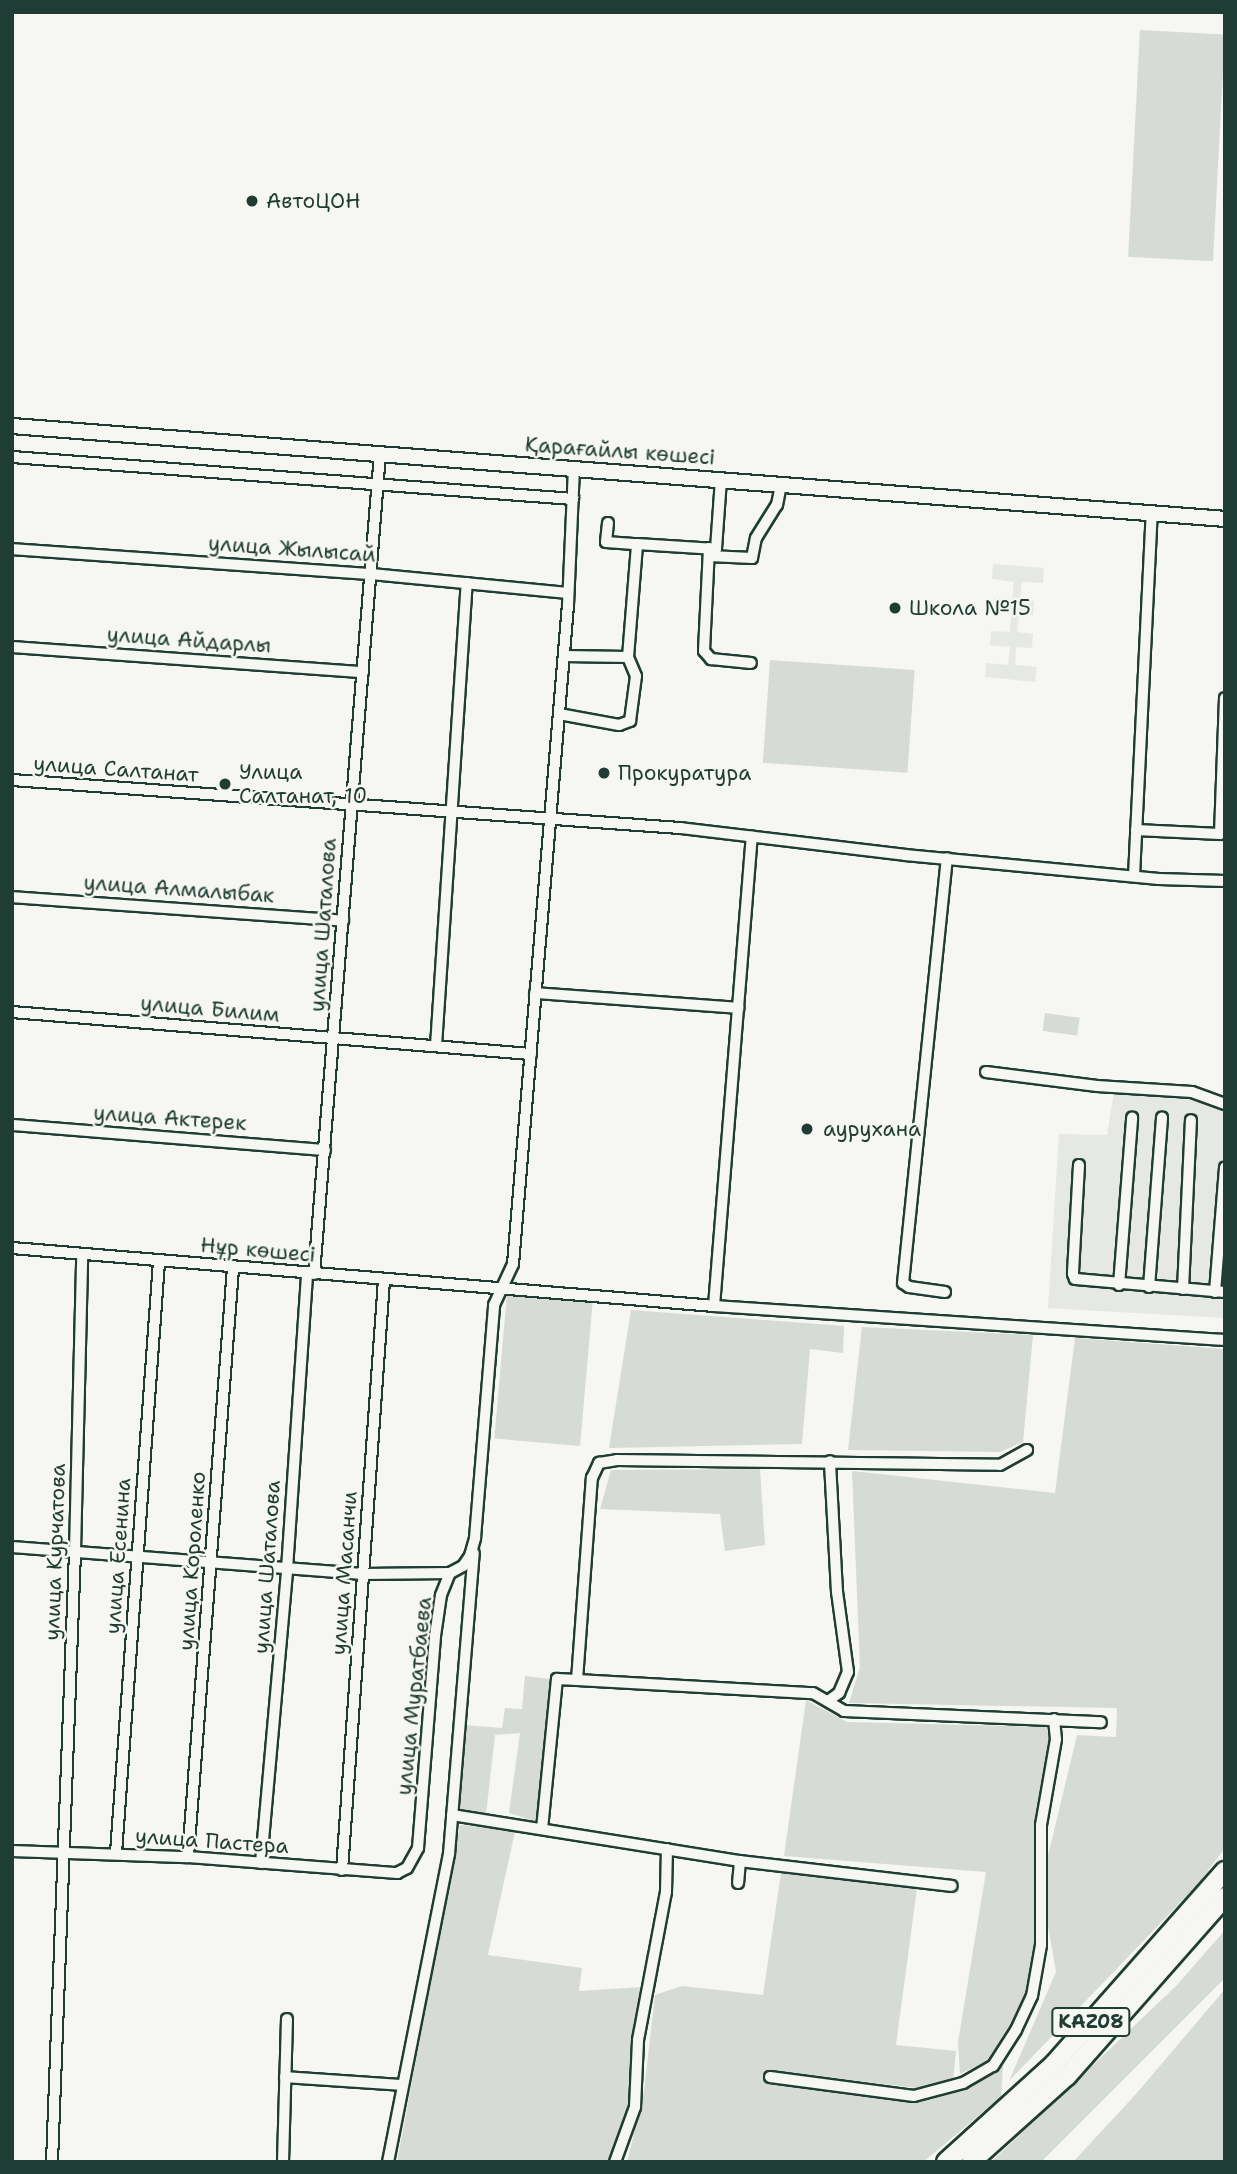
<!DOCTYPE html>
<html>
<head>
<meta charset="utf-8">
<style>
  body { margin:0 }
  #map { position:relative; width:1237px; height:2174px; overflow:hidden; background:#f6f6f2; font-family:"Shantell Sans",sans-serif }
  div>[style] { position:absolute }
  .built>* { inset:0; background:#e6e8e4 }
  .green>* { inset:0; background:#d6dbd6; transform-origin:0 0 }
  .roads { filter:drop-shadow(2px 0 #1f3d34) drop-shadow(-2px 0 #1f3d34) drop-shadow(0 2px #1f3d34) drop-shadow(0 -2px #1f3d34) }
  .street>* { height:10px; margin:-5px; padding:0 5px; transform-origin:5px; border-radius:5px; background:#f6f6f2 }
  .secondary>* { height:14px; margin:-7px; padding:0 7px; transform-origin:7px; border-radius:7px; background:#f6f6f2 }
  .highway>* { height:18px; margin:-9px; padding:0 9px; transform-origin:9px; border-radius:9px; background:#f6f6f2 }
  .dots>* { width:19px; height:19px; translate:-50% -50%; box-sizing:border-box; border:4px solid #f6f6f2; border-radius:50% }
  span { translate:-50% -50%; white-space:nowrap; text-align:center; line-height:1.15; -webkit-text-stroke:5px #f6f6f2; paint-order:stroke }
  .shield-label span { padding:2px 5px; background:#f6f6f2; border:2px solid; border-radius:5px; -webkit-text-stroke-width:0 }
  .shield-label { font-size:19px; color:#1f3d34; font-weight:700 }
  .poi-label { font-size:21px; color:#1f3d34 }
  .left { translate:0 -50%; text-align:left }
  .street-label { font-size:21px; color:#1f3d34 }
  .frame { position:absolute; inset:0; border:14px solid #1f3d34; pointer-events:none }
</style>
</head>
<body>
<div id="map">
  <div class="built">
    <div style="clip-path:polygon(993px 564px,1044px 568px,1043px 583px,1022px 582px,1020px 600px,1034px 601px,1033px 615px,1019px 614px,1017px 632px,1033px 634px,1032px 648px,1016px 647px,1015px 665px,1037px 667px,1035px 682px,985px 677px,986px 663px,1008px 665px,1010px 647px,990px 645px,991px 631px,1010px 632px,1011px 613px,993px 611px,994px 598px,1012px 599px,1014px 582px,992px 579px)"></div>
    <div style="clip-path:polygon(1114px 1092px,1187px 1096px,1225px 1107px,1225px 1318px,1048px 1308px,1059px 1134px,1107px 1135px)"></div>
  </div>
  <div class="green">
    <div style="left:1140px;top:30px;width:85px;height:227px;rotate:3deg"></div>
    <div style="left:770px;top:660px;width:145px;height:103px;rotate:4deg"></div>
    <div style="left:1045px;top:1013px;width:35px;height:18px;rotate:8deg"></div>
    <div style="left:507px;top:1294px;width:86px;height:145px;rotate:5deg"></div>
    <div style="clip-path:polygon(631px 1310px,844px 1326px,843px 1353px,810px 1349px,802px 1444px,609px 1448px)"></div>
    <div style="clip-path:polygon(862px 1327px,1033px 1335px,1023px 1442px,1000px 1452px,848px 1450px)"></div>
    <div style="clip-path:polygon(1075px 1338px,1225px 1349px,1225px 1848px,1198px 1884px,1009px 2081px,1056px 1972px,1041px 1885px,1077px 1735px,1116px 1737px,1117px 1708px,849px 1703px,860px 1667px,852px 1471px,1055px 1493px)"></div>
    <div style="clip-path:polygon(760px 1469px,765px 1545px,725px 1551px,720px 1514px,600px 1509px,611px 1470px)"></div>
    <div style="clip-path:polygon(525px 1676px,550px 1679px,538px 1822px,509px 1813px,520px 1733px,495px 1735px,486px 1814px,459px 1809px,464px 1725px,502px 1728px,505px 1708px,522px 1709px)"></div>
    <div style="clip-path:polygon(806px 1700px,847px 1722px,1047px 1727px,1049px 1741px,1035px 1815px,1034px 1952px,1029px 1994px,987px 2061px,960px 2074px,958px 2042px,986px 1872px,784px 1856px)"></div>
    <div style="clip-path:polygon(460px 1825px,515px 1831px,488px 1955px,582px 1968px,579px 1991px,643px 1987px,627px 2130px,610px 2162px,397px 2162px)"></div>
    <div style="clip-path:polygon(781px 1873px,917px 1888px,896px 2045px,956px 2051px,953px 2080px,917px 2088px,767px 2070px,766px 2084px,920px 2101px,983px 2080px,1003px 2065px,1001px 2097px,923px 2162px,627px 2162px,644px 2091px,655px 1995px,682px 1986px,763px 1995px)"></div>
    <div style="clip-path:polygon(1225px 1930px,1225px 1978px,1041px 2162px,991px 2162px,1176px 1986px)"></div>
    <div style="clip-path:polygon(1225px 1989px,1225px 2162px,1073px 2162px,1136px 2094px)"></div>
  </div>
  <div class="roads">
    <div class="street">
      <div style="left:12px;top:457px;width:563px;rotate:4.28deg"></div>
      <div style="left:608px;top:523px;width:19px;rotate:96deg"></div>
      <div style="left:606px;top:542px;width:31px;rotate:4deg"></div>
      <div style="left:709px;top:548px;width:103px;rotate:92.8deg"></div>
      <div style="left:704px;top:651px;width:11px;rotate:49deg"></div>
      <div style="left:711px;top:659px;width:40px;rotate:5.7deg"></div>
      <div style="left:12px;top:549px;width:360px;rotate:4deg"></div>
      <div style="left:371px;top:574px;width:198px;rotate:5.5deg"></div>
      <div style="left:709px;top:556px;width:43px;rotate:2.7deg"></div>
      <div style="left:752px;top:558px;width:20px;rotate:-79deg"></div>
      <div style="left:756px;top:538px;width:39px;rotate:-58deg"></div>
      <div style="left:777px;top:505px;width:21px;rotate:-79deg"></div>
      <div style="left:12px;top:647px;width:352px;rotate:4.1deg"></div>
      <div style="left:564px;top:656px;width:64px;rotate:0.9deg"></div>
      <div style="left:628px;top:657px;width:113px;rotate:-85.4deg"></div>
      <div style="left:637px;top:544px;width:79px;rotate:3.6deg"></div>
      <div style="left:716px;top:549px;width:70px;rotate:-85.9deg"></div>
      <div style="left:559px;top:714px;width:61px;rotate:10.4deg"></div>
      <div style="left:619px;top:725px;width:12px;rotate:-20deg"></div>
      <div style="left:630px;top:721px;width:45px;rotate:-82.4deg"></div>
      <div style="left:636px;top:676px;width:21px;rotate:-113deg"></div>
      <div style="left:12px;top:780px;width:670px;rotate:4.11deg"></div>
      <div style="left:680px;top:828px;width:227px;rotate:6.8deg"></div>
      <div style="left:905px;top:855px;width:255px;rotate:5.4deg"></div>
      <div style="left:1159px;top:879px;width:66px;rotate:1.7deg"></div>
      <div style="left:1136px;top:830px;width:84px;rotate:2.7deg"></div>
      <div style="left:1220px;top:834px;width:136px;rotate:-87.9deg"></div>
      <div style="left:1134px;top:876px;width:363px;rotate:-87.2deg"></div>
      <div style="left:12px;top:897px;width:332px;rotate:4.1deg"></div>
      <div style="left:535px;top:993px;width:204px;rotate:4.2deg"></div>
      <div style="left:12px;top:1012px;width:521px;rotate:4.63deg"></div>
      <div style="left:436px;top:1046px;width:464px;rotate:-86.2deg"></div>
      <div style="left:986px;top:1072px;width:112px;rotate:7.2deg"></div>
      <div style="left:1097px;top:1086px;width:95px;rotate:3.6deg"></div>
      <div style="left:1192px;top:1092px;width:35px;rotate:20deg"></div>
      <div style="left:12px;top:1125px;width:314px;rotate:4.6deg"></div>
      <div style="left:1079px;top:1165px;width:109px;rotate:93.2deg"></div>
      <div style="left:1073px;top:1274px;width:5px;rotate:68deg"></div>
      <div style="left:1075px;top:1279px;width:151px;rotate:5deg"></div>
      <div style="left:12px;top:1248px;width:704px;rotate:4.72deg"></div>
      <div style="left:714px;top:1306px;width:512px;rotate:3.81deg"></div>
      <div style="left:314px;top:1274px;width:823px;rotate:-85.4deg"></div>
      <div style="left:1119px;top:1285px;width:168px;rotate:-85.5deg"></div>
      <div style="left:1149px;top:1287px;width:170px;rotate:-85.6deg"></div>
      <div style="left:1183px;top:1289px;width:169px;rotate:-87.3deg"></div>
      <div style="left:945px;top:1292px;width:36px;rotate:-172deg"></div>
      <div style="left:909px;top:1287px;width:7px;rotate:-146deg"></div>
      <div style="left:903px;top:1283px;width:427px;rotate:-84.1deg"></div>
      <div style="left:1215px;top:1292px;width:125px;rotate:-85.4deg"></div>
      <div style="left:714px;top:1306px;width:471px;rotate:-85.4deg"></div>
      <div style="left:12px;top:1547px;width:352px;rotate:4.4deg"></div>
      <div style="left:363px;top:1574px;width:87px;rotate:-0.7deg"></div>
      <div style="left:577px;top:1680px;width:236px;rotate:3.2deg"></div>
      <div style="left:813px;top:1693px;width:36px;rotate:30deg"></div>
      <div style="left:844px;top:1711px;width:257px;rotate:2.5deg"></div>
      <div style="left:828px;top:1701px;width:14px;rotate:-36deg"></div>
      <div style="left:839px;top:1693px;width:23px;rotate:-67deg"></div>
      <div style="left:848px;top:1672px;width:81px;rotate:-97.8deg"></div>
      <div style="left:837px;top:1592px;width:131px;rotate:-93.1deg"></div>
      <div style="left:452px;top:1815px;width:292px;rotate:9.1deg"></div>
      <div style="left:740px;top:1861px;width:22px;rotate:95deg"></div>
      <div style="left:542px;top:1829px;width:151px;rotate:-84.3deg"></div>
      <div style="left:557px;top:1679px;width:20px;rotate:3deg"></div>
      <div style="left:577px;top:1680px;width:203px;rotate:-85.8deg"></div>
      <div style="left:592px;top:1478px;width:17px;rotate:-65deg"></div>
      <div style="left:599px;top:1463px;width:18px;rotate:-9deg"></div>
      <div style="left:617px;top:1460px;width:383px;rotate:0.7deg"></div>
      <div style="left:1000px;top:1465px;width:31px;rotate:-29deg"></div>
      <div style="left:12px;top:1851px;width:176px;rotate:2deg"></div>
      <div style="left:188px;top:1857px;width:210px;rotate:4.4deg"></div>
      <div style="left:397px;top:1873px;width:11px;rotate:-27deg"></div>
      <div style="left:407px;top:1868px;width:23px;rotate:-61deg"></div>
      <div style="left:418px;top:1848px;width:213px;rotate:-85.4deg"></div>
      <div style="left:435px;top:1636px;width:41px;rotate:-81.7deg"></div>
      <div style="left:441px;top:1595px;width:24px;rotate:-68deg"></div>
      <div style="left:450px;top:1573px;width:15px;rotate:-28deg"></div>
      <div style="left:463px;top:1566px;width:12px;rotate:-55deg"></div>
      <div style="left:470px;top:1556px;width:19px;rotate:-74deg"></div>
      <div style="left:475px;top:1538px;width:234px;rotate:-85.3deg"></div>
      <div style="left:494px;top:1305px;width:45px;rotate:-65.1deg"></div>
      <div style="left:513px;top:1264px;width:661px;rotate:-85.23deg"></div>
      <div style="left:568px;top:605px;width:135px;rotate:-87.5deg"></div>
      <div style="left:116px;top:1853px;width:593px;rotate:-85.84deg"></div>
      <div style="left:188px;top:1857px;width:591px;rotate:-85.63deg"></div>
      <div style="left:740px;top:1861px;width:213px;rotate:6.7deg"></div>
      <div style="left:261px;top:1863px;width:295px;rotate:-84.9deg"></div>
      <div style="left:287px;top:1569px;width:296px;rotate:-86.1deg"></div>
      <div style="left:342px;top:1870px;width:591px;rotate:-85.93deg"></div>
      <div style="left:285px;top:2077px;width:118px;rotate:3.9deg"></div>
      <div style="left:770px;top:2077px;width:145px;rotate:7.5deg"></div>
      <div style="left:914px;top:2096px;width:51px;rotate:-14.9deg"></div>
      <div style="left:963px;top:2083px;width:34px;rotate:-30deg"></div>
      <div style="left:993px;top:2066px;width:43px;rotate:-57.4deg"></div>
      <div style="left:1016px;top:2030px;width:38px;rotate:-65deg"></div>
      <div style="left:1032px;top:1996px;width:52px;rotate:-80deg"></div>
      <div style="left:1041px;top:1945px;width:120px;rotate:-90deg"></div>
      <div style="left:1041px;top:1825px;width:87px;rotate:-80.1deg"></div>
      <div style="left:1056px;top:1739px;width:20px;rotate:-96deg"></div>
      <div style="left:52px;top:2162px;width:611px;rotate:-87.84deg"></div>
      <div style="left:75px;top:1551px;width:296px;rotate:-88.6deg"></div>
      <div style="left:283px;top:2162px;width:143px;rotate:-88.4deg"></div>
      <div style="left:388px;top:2162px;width:314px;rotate:-78.8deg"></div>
      <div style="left:449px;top:1854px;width:302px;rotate:-85.3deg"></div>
      <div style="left:615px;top:2162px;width:59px;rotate:-70deg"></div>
      <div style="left:635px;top:2107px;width:67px;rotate:-87.4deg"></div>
      <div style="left:638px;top:2040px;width:151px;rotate:-79.3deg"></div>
      <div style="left:666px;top:1892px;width:43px;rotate:-88.7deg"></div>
    </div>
    <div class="secondary">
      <div style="left:12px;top:426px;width:1217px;rotate:4.38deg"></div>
    </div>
    <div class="highway">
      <div style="left:946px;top:2162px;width:146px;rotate:-42.2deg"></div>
      <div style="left:1054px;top:2064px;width:258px;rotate:-48.5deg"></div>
      <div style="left:971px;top:2162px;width:129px;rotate:-41.9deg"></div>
      <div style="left:1067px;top:2076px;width:239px;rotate:-48.6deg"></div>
    </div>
  </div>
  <div class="dots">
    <div style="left:252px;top:201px;background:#1f3d34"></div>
    <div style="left:895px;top:608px;background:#1f3d34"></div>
    <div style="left:604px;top:773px;background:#1f3d34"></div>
    <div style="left:225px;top:784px;background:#1f3d34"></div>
    <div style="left:807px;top:1129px;background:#1f3d34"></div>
  </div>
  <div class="shield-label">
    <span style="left:1091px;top:2022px">KAZ08</span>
  </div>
  <div class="poi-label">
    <span class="left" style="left:266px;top:201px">АвтоЦОН</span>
    <span class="left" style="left:909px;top:608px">Школа №15</span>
    <span class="left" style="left:239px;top:784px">Улица<br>Салтанат, 10</span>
    <span class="left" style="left:618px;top:773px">Прокуратура</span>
    <span class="left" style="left:823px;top:1129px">аурухана</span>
  </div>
  <div class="street-label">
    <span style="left:620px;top:451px;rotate:4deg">Қарағайлы көшесі</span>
    <span style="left:292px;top:549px;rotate:4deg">улица Жылысай</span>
    <span style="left:189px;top:640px;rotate:4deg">улица Айдарлы</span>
    <span style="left:116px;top:769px;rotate:4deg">улица Салтанат</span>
    <span style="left:179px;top:889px;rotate:4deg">улица Алмалыбак</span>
    <span style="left:323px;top:925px;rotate:-86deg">улица Шаталова</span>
    <span style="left:210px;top:1009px;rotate:5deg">улица Билим</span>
    <span style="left:170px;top:1118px;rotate:4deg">улица Актерек</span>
    <span style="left:258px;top:1250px;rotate:5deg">Нұр көшесі</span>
    <span style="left:55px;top:1552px;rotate:-88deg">улица Курчатова</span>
    <span style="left:118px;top:1556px;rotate:-86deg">улица Есенина</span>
    <span style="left:192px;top:1561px;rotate:-86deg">улица Короленко</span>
    <span style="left:267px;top:1567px;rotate:-86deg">улица Шаталова</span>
    <span style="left:344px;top:1573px;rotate:-86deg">улица Масанчи</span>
    <span style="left:414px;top:1696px;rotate:-84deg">улица Муратбаева</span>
    <span style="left:212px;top:1841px;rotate:4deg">улица Пастера</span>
  </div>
  <div class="frame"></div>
</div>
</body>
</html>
